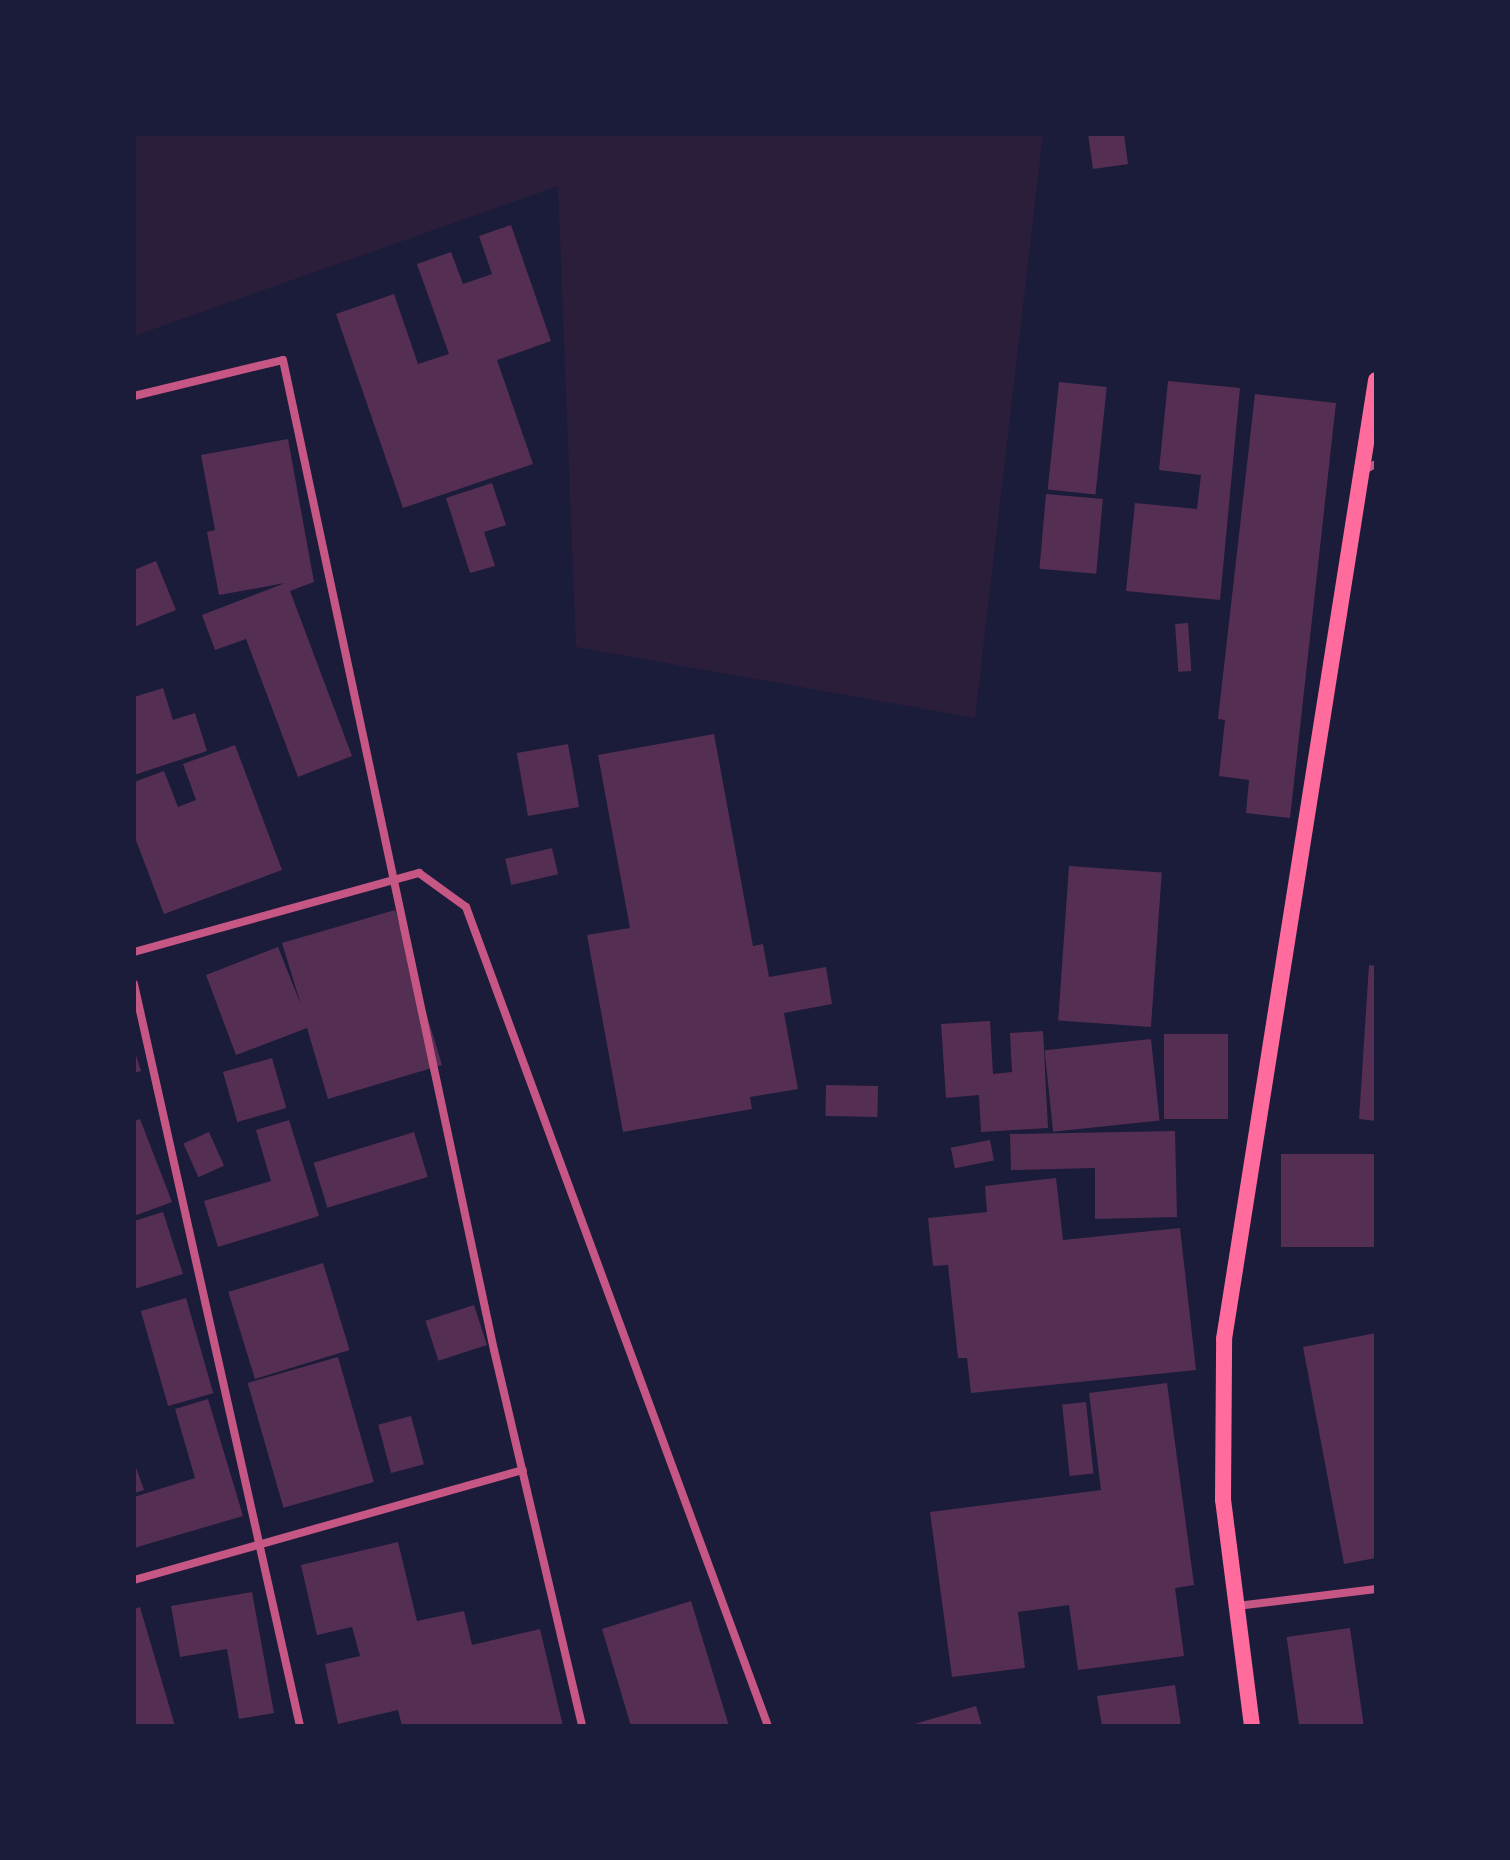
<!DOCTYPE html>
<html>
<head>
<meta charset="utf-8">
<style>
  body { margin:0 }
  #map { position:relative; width:1510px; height:1860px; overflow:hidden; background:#1b1b3a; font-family:"Space Grotesk",sans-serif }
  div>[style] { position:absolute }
  .green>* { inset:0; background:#2a1e3b }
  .building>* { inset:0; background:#542f53; transform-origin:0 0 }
  .minor>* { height:8px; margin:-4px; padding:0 4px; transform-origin:4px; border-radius:4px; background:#c65784 }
  .secondary>* { height:16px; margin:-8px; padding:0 8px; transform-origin:8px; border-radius:8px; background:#ff6b9d }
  span { translate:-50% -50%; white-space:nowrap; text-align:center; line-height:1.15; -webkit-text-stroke:6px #1b1b3a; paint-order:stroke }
  .frame { position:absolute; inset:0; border:136px solid #1b1b3a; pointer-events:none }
</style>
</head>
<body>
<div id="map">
  <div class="green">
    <div style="clip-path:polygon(134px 134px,1043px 134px,975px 718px,576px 647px,558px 186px,134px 336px)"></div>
  </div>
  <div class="building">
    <div style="clip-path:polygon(1088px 134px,1124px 134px,1128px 164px,1093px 169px)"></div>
    <div style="clip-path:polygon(511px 225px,551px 341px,497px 360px,533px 464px,403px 508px,336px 314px,394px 294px,418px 364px,449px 354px,417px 264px,451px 252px,463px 284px,492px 274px,479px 236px)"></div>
    <div style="clip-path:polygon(1168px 381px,1240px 388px,1220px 600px,1126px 591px,1135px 503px,1197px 509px,1201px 475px,1159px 470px)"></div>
    <div style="left:1059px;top:382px;width:48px;height:108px;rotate:6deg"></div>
    <div style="clip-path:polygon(1255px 394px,1336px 403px,1290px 818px,1246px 813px,1249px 780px,1219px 776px,1225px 720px,1218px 719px)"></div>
    <div style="clip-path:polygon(288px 439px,314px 582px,290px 591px,352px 756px,298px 777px,246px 639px,215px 650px,202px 615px,285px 583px,219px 595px,207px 532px,215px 530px,201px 455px)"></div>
    <div style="clip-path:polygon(492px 483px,506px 525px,484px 532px,495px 566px,470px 573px,446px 498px)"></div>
    <div style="left:1046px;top:494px;width:57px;height:75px;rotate:5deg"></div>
    <div style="clip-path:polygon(156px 561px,176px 610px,134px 627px,134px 570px)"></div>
    <div style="left:1188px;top:623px;width:48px;height:13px;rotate:86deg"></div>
    <div style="clip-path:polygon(163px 688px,173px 720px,195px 713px,207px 751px,134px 775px,134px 697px)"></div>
    <div style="clip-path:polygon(714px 734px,753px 946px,763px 944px,769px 977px,826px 967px,832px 1004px,784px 1013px,798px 1089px,750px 1097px,752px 1109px,623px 1132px,587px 935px,630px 928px,598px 755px)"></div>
    <div style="left:568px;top:744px;width:64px;height:52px;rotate:80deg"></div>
    <div style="clip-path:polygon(235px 745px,282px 870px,164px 914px,134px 835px,134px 782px,164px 771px,178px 807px,196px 800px,183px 764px)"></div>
    <div style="left:552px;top:848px;width:27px;height:48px;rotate:77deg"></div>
    <div style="left:1069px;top:866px;width:93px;height:155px;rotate:4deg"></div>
    <div style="clip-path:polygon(395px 910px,442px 1065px,328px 1099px,307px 1028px,236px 1055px,206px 975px,278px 947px,301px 1005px,282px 943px)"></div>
    <div style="clip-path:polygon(1369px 965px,1376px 966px,1376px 1121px,1359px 1119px)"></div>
    <div style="clip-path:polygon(990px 1021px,993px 1074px,1012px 1072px,1010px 1033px,1043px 1031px,1048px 1128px,981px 1132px,979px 1095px,946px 1098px,941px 1024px)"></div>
    <div style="left:1164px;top:1034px;width:64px;height:85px"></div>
    <div style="left:1151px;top:1039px;width:82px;height:107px;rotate:84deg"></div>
    <div style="clip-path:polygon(134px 1049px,141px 1071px,134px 1073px)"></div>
    <div style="left:272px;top:1058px;width:52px;height:51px;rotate:74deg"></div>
    <div style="left:826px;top:1085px;width:52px;height:31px;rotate:1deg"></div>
    <div style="clip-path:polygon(140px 1119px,172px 1202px,134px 1216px,134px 1121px)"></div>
    <div style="clip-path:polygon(289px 1120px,319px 1216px,218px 1247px,204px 1201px,271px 1181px,256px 1130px)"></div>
    <div style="clip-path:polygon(1175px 1131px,1177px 1217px,1095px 1219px,1095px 1168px,1011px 1170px,1010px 1134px)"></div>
    <div style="left:209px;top:1132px;width:37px;height:28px;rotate:66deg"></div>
    <div style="left:414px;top:1132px;width:47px;height:105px;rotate:73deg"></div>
    <div style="left:990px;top:1140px;width:21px;height:40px;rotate:79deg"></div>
    <div style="left:1376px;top:1154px;width:93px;height:95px;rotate:90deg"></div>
    <div style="clip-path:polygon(1056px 1178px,1063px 1240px,1180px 1228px,1196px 1370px,971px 1393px,967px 1358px,958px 1358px,948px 1265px,933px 1266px,928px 1218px,987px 1212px,985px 1186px)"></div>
    <div style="clip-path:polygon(163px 1212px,183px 1274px,134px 1289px,134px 1221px)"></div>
    <div style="left:323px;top:1263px;width:91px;height:99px;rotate:73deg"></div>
    <div style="left:186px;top:1298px;width:99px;height:47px;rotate:74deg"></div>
    <div style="left:474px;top:1305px;width:42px;height:51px;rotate:72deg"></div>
    <div style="clip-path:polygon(1376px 1333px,1376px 1558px,1344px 1564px,1303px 1347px)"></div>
    <div style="left:338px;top:1357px;width:130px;height:94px;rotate:74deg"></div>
    <div style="clip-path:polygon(1167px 1383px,1194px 1585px,1175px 1588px,1184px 1656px,1078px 1670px,1069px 1605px,1018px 1612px,1025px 1668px,952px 1677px,930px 1512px,1101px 1490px,1089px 1393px)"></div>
    <div style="clip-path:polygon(208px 1399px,243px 1516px,134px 1548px,134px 1497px,195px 1478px,175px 1409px)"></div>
    <div style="left:1086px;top:1402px;width:72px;height:24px;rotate:84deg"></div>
    <div style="left:411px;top:1416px;width:50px;height:34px;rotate:75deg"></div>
    <div style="clip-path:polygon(134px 1462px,144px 1490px,134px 1493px)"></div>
    <div style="clip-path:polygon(398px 1542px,417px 1621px,464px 1611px,472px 1645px,540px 1629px,563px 1726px,402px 1726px,398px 1710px,338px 1724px,325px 1664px,360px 1656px,352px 1627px,317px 1635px,301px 1565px)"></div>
    <div style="clip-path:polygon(252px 1592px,274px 1713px,239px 1719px,227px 1649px,180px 1657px,171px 1606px)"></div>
    <div style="clip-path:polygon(691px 1601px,729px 1726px,631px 1726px,602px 1629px)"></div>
    <div style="clip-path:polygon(140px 1607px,175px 1726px,134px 1726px,134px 1609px)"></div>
    <div style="left:1350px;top:1628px;width:99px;height:64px;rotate:82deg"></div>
    <div style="clip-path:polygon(1175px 1685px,1181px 1726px,1102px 1726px,1097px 1696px)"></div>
    <div style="clip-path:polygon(976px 1706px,982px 1726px,912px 1726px,911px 1725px)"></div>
  </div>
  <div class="minor">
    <div style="left:134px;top:396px;width:153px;rotate:-13.6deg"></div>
    <div style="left:283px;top:360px;width:1012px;rotate:77.97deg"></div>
    <div style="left:494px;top:1350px;width:386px;rotate:76.8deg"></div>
    <div style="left:1362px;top:471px;width:16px;rotate:-27deg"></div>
    <div style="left:134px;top:952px;width:296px;rotate:-15.5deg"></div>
    <div style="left:419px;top:873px;width:58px;rotate:35.9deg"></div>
    <div style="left:466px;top:907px;width:873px;rotate:69.76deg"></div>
    <div style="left:134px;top:984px;width:760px;rotate:77.39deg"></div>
    <div style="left:134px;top:1580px;width:404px;rotate:-15.8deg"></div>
    <div style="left:1237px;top:1606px;width:140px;rotate:-7deg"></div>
  </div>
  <div class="secondary">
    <div style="left:1252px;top:1726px;width:228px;rotate:-97.3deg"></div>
    <div style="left:1223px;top:1500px;width:161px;rotate:-89.6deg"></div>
    <div style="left:1224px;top:1339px;width:971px;rotate:-80.99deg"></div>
  </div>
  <div class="frame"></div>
</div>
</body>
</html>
